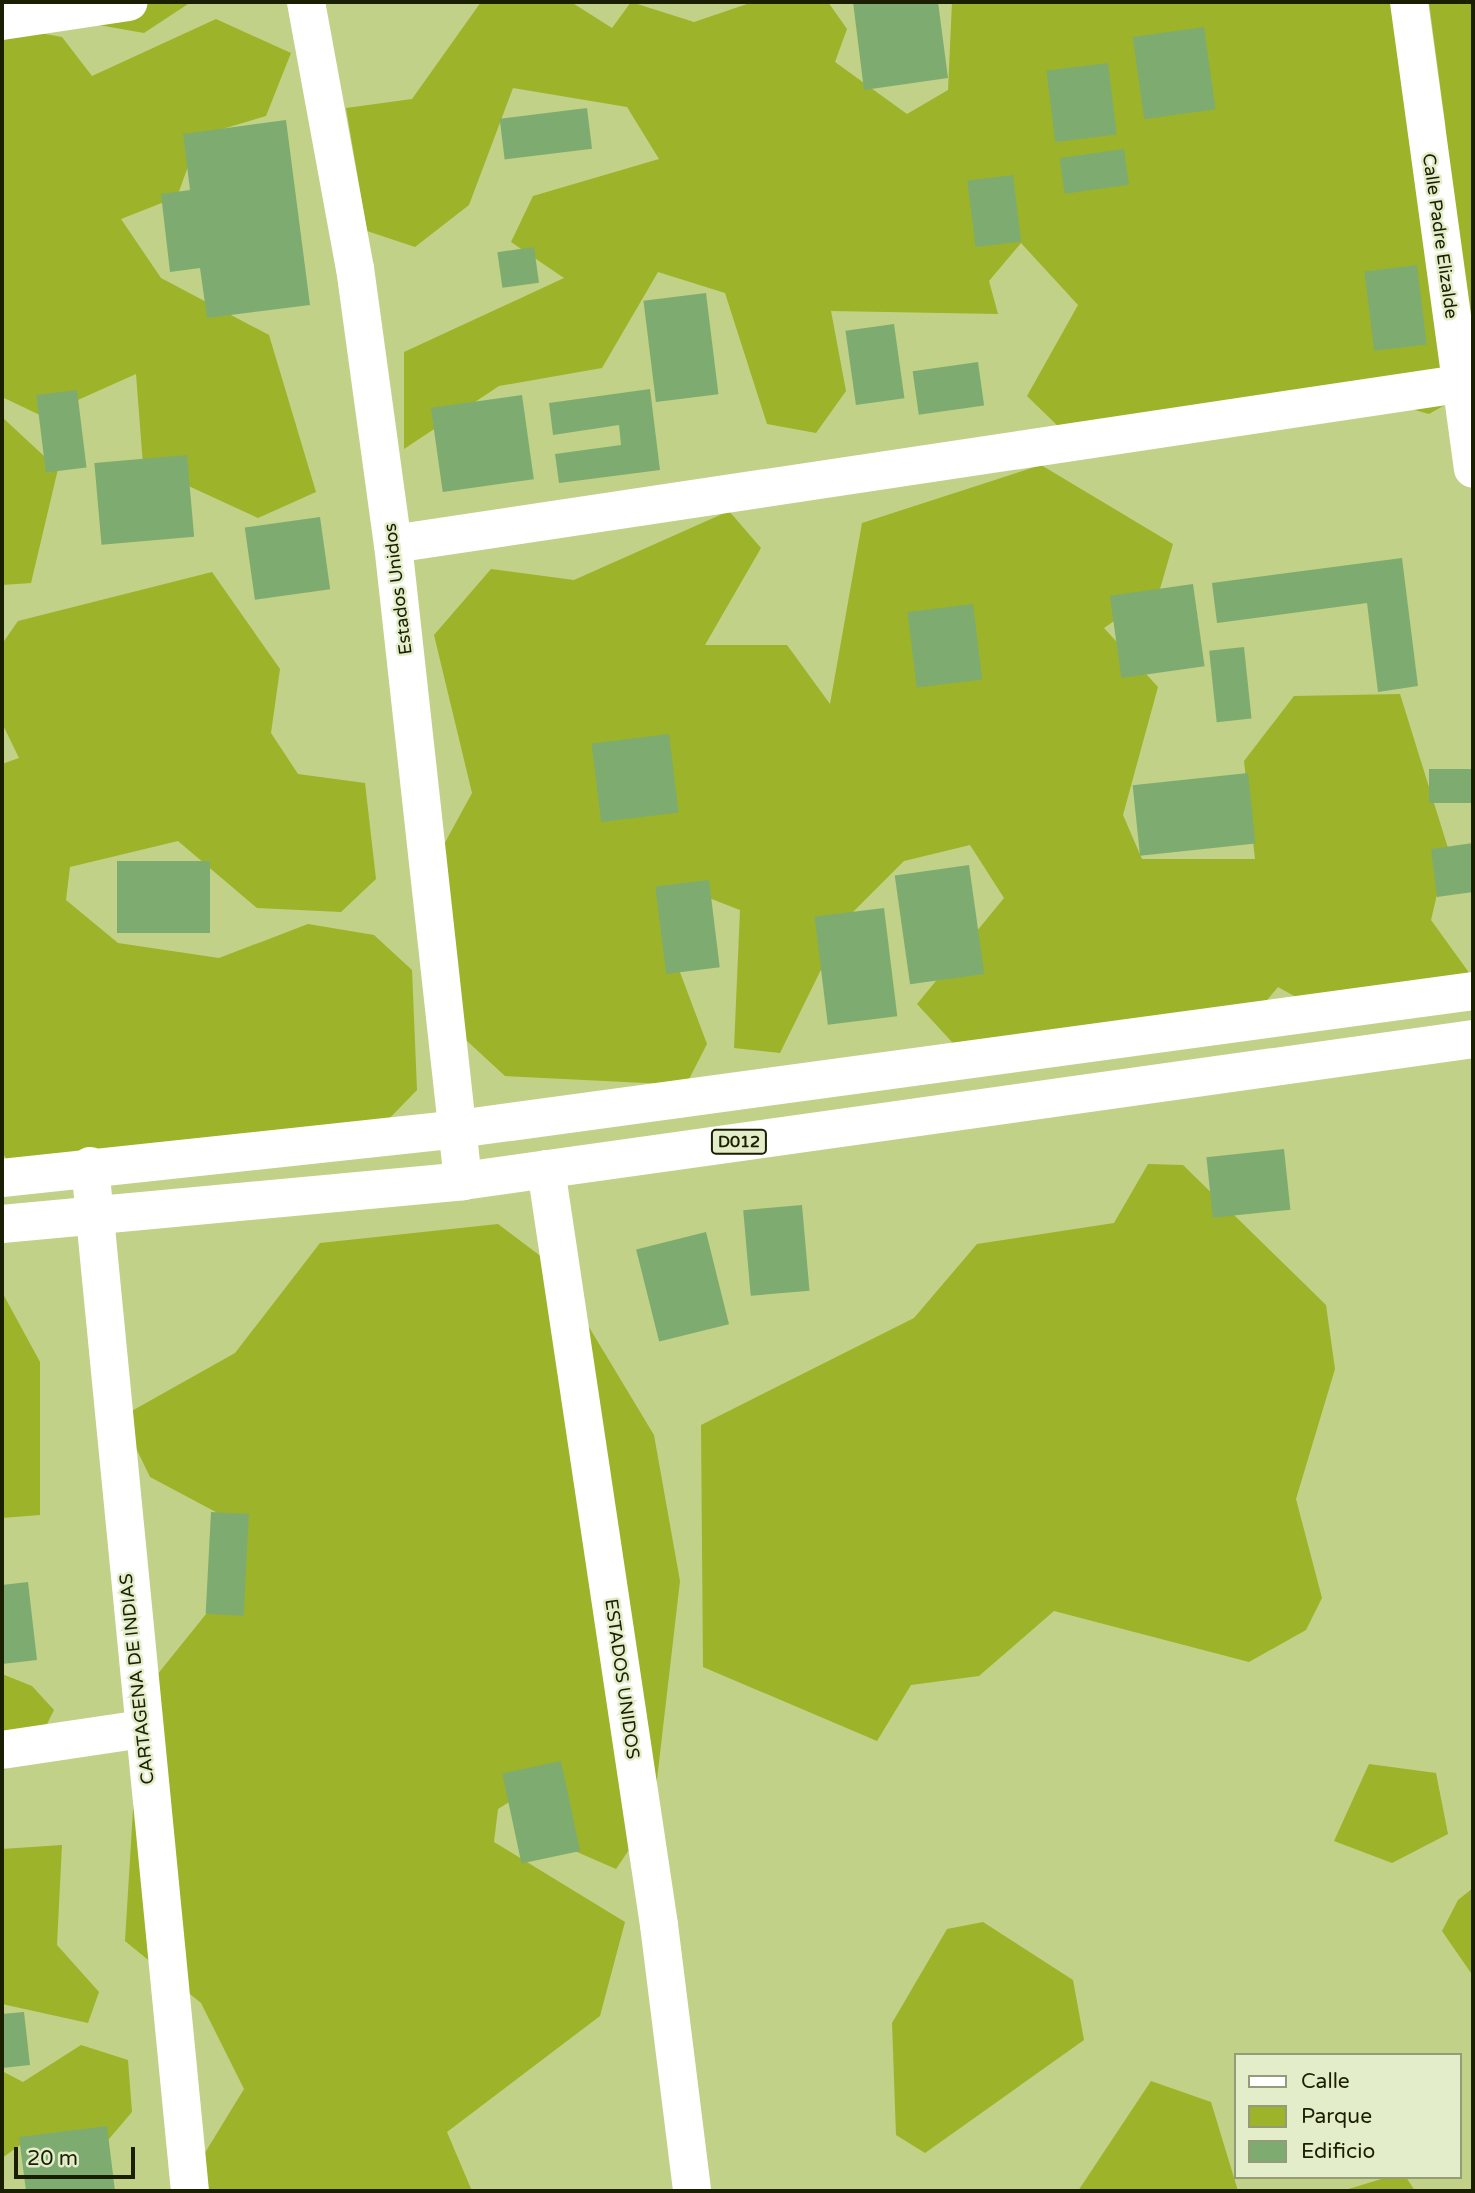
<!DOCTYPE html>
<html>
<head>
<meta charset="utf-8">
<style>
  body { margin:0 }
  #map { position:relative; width:1475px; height:2193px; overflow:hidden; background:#c1d187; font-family:"Varela Round",sans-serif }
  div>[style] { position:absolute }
  .green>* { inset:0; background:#9db32a }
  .building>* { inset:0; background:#7eac70; transform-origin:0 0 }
  .minor>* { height:38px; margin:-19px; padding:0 19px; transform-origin:19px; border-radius:19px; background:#fff }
  .major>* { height:38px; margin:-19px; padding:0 19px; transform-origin:19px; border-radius:19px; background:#fff }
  span { translate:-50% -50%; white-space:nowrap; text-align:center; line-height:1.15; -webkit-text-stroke:5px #e4edc9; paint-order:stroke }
  .shield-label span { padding:2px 5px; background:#e4edc9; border:2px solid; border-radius:5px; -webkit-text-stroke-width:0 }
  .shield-label { font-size:16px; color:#1a1f02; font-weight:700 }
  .street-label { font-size:18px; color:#1a1f02 }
  .frame { position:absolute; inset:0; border:4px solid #1a1f02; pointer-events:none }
  .legend { position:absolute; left:1234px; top:2053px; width:228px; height:126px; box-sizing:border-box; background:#e4edc9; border:2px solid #939b79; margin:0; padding:9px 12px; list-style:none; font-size:21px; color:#1a1f02 }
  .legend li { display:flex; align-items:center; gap:14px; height:35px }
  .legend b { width:35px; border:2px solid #939b79 }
  .scale { position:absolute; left:14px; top:2147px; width:121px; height:32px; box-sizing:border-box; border:4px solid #1a1f02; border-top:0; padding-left:9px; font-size:21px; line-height:24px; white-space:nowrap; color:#1a1f02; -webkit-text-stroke:5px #e4edc9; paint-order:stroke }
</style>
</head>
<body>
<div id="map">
  <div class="green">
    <div style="clip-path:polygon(2px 2px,191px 2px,144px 33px,2px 8px)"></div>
    <div style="clip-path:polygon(481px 2px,571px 2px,612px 28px,631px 2px,694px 22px,753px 2px,828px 2px,847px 29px,835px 62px,907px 114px,948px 90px,952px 2px,1408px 2px,1446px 130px,1429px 2px,1473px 2px,1473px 389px,1429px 414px,1365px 396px,1061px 429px,1027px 396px,1078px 305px,1021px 243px,989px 281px,998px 314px,831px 311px,846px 391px,816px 433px,767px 424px,725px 293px,658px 272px,602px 368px,499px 386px,404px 449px,404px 352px,564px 278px,511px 242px,533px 196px,659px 159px,627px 107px,513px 88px,469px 205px,415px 247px,367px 231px,346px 108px,412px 99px)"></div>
    <div style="clip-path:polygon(216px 19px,291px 53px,266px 116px,199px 136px,177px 197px,121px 219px,161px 278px,269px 335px,316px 492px,258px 518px,143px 465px,136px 374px,42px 416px,2px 397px,2px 44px,12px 28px,62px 37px,92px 76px)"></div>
    <div style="clip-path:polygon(2px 417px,58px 469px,31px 583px,2px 585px)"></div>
    <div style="clip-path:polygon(1041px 465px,1173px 544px,1160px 589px,1104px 628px,1158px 687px,1123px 815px,1142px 859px,1255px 859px,1244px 761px,1294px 696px,1400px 694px,1448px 848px,1431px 920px,1470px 974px,1423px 1017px,1339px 1021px,1278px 987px,1243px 1029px,974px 1066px,917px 1004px,1004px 898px,970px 845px,904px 861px,846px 919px,780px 1053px,734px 1048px,740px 910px,709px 898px,672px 951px,707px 1044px,686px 1085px,505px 1076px,453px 1028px,430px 870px,472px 793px,434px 635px,491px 569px,574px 580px,729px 511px,761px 548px,705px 645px,787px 645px,830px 704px,862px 523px)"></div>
    <div style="clip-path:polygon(212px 572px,280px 669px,271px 733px,298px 774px,365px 783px,376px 879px,341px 912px,257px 908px,178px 841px,70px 867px,66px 900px,118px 943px,219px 958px,308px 924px,374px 935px,412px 970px,417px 1090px,383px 1125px,28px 1192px,2px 1152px,2px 764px,19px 758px,2px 723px,2px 644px,18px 621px)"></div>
    <div style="clip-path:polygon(1148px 1164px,1183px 1165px,1326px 1305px,1335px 1369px,1296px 1499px,1322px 1598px,1306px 1630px,1249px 1662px,1054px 1611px,979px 1676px,911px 1685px,877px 1741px,703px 1667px,701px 1425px,914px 1318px,977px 1244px,1114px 1223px)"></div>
    <div style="clip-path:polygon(498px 1224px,551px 1264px,654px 1435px,680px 1581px,653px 1814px,616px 1869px,561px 1845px,550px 1777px,498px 1809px,494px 1842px,625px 1922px,600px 2016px,447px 2132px,472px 2191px,200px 2191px,192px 2174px,244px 2089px,201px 2003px,125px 1941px,140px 1696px,223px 1593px,229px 1519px,150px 1477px,121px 1417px,235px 1353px,320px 1243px)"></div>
    <div style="clip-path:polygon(2px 1292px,40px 1362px,40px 1515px,2px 1518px)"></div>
    <div style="clip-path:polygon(2px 1674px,32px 1686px,54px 1710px,32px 1754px,2px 1771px)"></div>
    <div style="clip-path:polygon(1369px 1764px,1436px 1773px,1448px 1834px,1392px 1863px,1334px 1841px)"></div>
    <div style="clip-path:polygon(62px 1845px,57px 1945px,99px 1992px,88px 2023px,2px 2004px,2px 1849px)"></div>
    <div style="clip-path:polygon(1473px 1888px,1473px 1976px,1442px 1931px,1458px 1900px)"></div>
    <div style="clip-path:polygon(983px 1922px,1073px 1980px,1084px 2040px,925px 2153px,896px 2135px,892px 2023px,947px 1929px)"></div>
    <div style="clip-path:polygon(81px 2045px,128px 2060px,132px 2112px,97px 2153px,33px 2136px,2px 2158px,2px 2071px,23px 2082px)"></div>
    <div style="clip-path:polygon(1151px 2081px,1211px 2102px,1238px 2191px,1078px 2191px)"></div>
    <div style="clip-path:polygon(1388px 2177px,1406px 2177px,1415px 2191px,1342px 2191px)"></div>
  </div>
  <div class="building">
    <div style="clip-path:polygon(853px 2px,938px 2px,948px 78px,864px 90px)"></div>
    <div style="left:1204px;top:27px;width:83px;height:72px;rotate:82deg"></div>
    <div style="left:1108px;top:63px;width:72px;height:62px;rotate:83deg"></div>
    <div style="left:587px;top:108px;width:41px;height:88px;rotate:83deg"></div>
    <div style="clip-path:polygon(286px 120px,310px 305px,207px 318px,200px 268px,170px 272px,161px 194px,190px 190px,183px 134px)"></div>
    <div style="left:1124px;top:149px;width:36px;height:65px;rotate:82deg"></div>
    <div style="left:1013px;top:175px;width:67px;height:46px;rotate:83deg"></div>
    <div style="left:534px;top:247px;width:36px;height:37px;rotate:82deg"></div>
    <div style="left:1417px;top:265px;width:80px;height:53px;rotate:83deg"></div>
    <div style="left:706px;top:293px;width:102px;height:63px;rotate:83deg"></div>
    <div style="left:894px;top:324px;width:75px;height:49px;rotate:82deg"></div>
    <div style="left:978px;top:362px;width:44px;height:66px;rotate:82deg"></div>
    <div style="clip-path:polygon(650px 389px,660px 470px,559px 483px,555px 454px,621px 445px,619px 425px,553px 435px,549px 403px)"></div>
    <div style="left:77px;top:390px;width:78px;height:41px;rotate:83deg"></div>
    <div style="left:522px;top:395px;width:85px;height:92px;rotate:82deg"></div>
    <div style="left:187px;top:455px;width:82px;height:93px;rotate:85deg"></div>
    <div style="left:320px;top:517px;width:73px;height:76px;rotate:82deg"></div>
    <div style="clip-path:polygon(1402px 558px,1418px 686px,1378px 692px,1367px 603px,1217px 623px,1212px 583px)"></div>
    <div style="left:1193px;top:584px;width:83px;height:84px;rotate:82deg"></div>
    <div style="left:973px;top:604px;width:76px;height:66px;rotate:83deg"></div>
    <div style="left:1244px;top:647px;width:72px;height:35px;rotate:84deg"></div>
    <div style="left:669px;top:734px;width:79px;height:78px;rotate:83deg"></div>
    <div style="left:1473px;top:769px;width:34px;height:44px;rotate:90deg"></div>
    <div style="left:1248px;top:773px;width:71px;height:116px;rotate:84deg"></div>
    <div style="clip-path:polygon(1473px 843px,1473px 892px,1437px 897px,1431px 849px)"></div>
    <div style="left:210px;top:861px;width:72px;height:93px;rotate:90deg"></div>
    <div style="left:969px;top:865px;width:110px;height:75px;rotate:82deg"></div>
    <div style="left:709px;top:880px;width:88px;height:54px;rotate:83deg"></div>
    <div style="left:884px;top:908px;width:109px;height:70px;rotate:83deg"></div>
    <div style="left:1284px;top:1149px;width:61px;height:78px;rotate:84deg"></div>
    <div style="left:802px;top:1205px;width:86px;height:59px;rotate:85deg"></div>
    <div style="left:706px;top:1232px;width:95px;height:72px;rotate:76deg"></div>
    <div style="left:211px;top:1512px;width:38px;height:102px;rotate:3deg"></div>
    <div style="clip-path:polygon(28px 1582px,37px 1660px,2px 1664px,2px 1585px)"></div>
    <div style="left:561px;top:1761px;width:92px;height:60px;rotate:78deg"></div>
    <div style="clip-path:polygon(24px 2012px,30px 2065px,2px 2068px,2px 2014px)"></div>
    <div style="clip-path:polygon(107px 2126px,115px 2191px,26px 2191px,19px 2137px)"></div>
  </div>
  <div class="minor">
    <div style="left:306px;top:2px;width:270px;rotate:79.6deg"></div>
    <div style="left:355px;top:268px;width:279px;rotate:82.2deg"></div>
    <div style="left:393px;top:544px;width:641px;rotate:83.73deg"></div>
    <div style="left:1409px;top:2px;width:471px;rotate:82.2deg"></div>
    <div style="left:2px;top:21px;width:128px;rotate:-8.5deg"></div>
    <div style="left:393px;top:544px;width:1078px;rotate:-8.54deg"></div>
    <div style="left:90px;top:1166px;width:1030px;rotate:84.43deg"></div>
    <div style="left:546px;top:1169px;width:764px;rotate:81.5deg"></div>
    <div style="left:659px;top:1925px;width:268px;rotate:82.9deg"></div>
    <div style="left:2px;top:1750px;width:142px;rotate:-8.5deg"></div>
  </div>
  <div class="major">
    <div style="left:2px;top:1178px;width:459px;rotate:-6.1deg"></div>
    <div style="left:458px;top:1129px;width:1024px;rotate:-7.74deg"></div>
    <div style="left:2px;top:1224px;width:463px;rotate:-5.3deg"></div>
    <div style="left:463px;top:1181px;width:1020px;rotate:-8deg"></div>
  </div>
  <div class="shield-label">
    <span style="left:739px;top:1142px">D012</span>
  </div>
  <div class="street-label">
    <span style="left:1440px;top:236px;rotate:82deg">Calle Padre Elizalde</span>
    <span style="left:398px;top:589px;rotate:-97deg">Estados Unidos</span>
    <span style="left:137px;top:1679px;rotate:-96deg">CARTAGENA DE INDIAS</span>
    <span style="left:622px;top:1679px;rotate:82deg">ESTADOS UNIDOS</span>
  </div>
  <div class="frame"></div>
  <ul class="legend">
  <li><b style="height:9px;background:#fff"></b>Calle</li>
  <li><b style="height:19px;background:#9db32a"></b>Parque</li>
  <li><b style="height:19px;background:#7eac70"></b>Edificio</li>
  </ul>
  <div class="scale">20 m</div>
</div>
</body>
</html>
